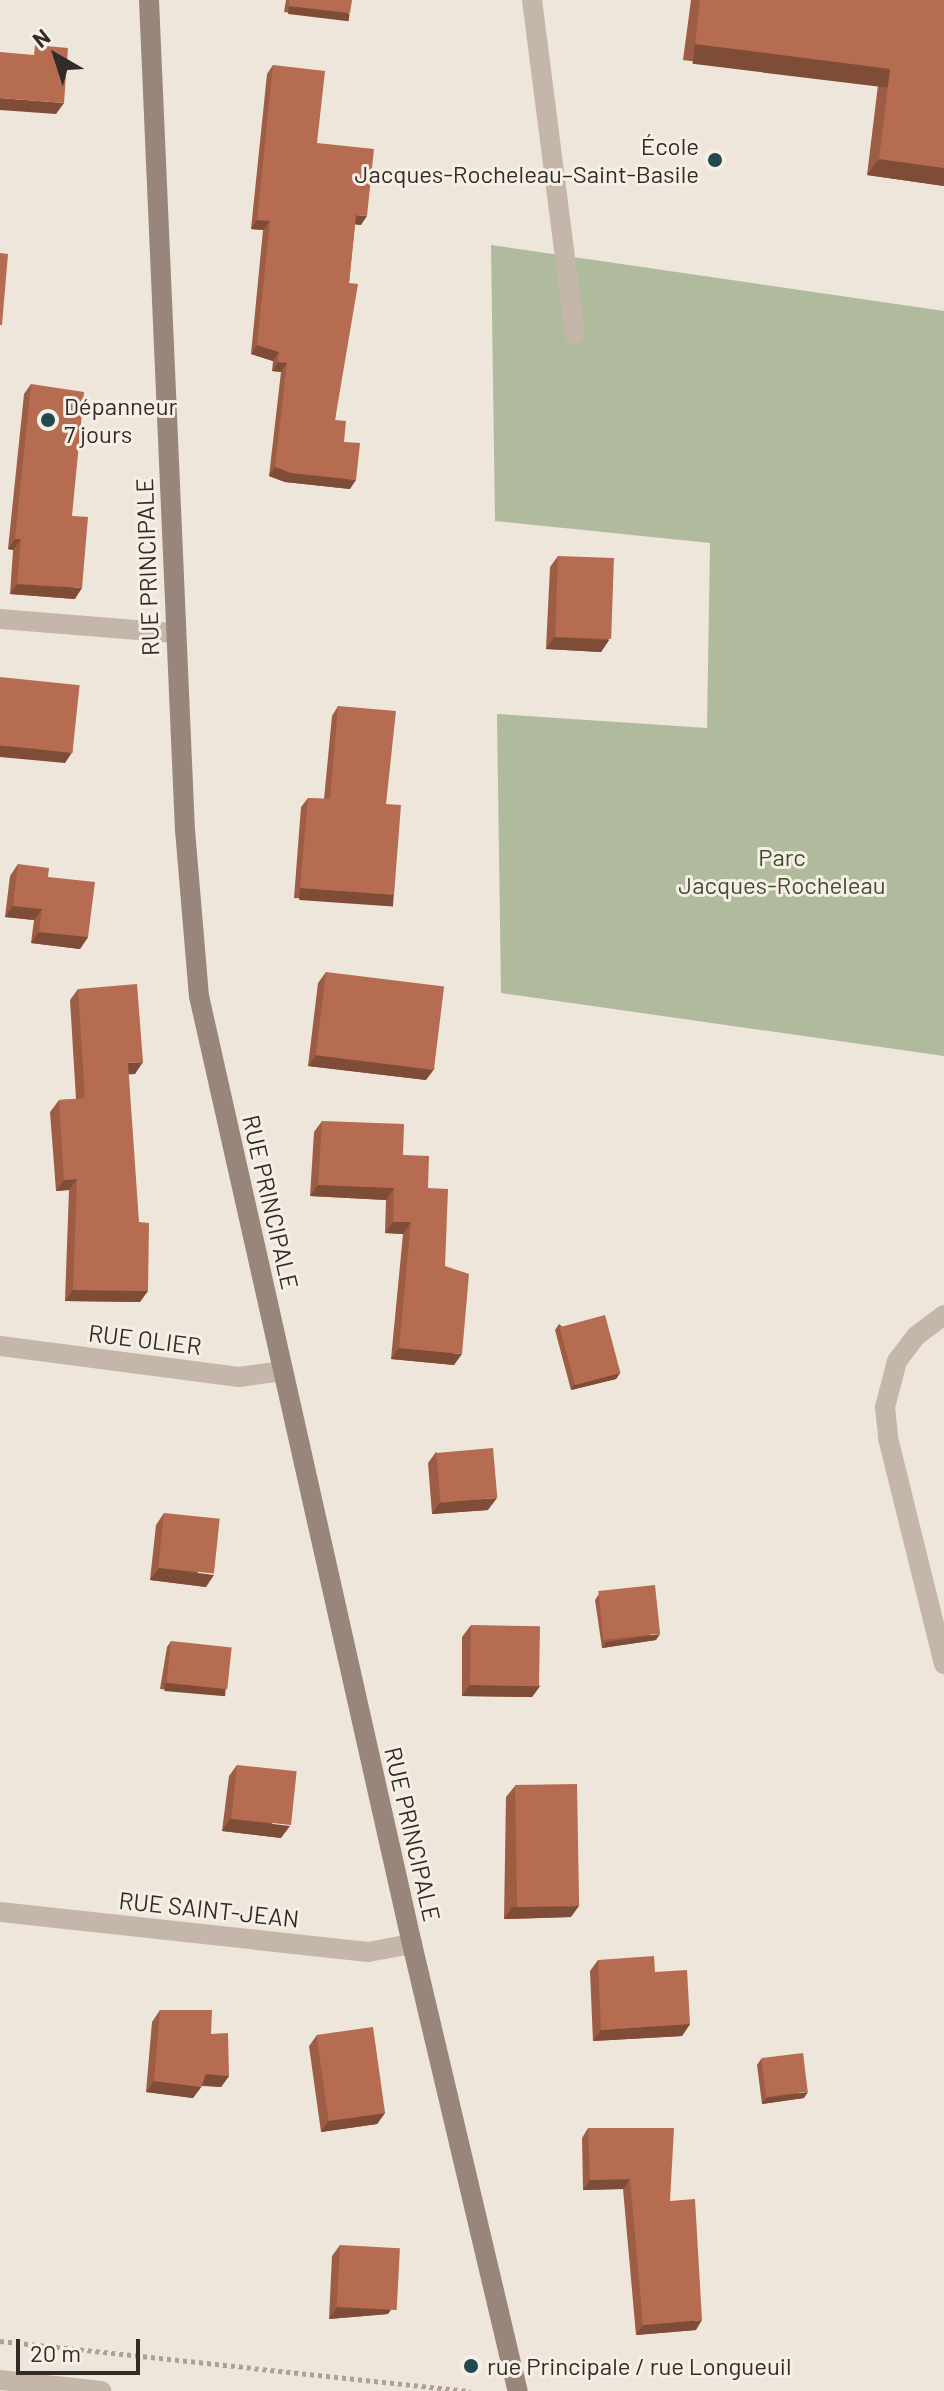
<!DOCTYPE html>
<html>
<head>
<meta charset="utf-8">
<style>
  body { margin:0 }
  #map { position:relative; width:944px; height:2391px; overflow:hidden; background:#eee5db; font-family:Barlow,sans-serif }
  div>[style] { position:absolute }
  .green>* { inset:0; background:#b0bb9d }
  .path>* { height:5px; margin-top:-2.5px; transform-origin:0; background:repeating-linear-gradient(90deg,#b0a093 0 4px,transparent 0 8px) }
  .lane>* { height:20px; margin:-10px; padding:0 10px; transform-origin:10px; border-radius:10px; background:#c4b6a8 }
  .street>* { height:20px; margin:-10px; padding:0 10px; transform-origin:10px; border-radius:10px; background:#c4b6a8 }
  .secondary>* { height:20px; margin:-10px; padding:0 10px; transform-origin:10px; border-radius:10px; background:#98867a }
  .wall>* { inset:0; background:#9d5d45 }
  .shaded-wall>* { inset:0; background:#7f4c38; transform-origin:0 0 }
  .building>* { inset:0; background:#b66c50; transform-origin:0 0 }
  .dots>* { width:22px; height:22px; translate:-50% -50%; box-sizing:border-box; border:4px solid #f6efe6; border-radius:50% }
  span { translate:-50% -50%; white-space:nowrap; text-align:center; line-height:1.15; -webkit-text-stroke:6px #f6efe6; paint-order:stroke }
  .poi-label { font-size:24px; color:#322b27 }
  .right { translate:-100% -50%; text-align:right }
  .left { translate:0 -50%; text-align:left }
  .street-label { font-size:24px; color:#322b27 }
  .park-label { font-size:24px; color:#414d2e }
  .north { position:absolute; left:16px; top:16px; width:80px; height:80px; -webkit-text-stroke:6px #f6efe6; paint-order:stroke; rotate:321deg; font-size:22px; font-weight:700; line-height:32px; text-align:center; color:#322b27 }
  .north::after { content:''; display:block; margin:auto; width:28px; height:36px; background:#322b27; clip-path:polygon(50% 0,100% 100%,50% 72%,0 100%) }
  .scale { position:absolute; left:16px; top:2339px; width:124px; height:36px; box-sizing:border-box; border:4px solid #322b27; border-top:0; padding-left:10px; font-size:24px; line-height:28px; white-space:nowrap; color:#322b27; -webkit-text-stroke:6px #f6efe6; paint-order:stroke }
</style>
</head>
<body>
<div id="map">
  <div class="green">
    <div style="clip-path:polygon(491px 245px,944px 311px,944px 1056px,501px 993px,497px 714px,707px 728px,710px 543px,495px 521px)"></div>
  </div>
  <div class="path">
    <div style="left:0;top:2341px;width:473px;rotate:6.1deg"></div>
  </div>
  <div class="lane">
    <div style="left:532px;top:0;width:337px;rotate:82.7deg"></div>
  </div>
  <div class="street">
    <div style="left:0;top:619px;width:176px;rotate:4.6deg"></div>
    <div style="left:944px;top:1315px;width:35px;rotate:143deg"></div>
    <div style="left:916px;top:1336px;width:31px;rotate:127deg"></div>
    <div style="left:897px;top:1361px;width:48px;rotate:104.6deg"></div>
    <div style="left:885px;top:1407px;width:31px;rotate:84deg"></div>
    <div style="left:888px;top:1438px;width:233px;rotate:76.1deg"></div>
    <div style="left:0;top:1346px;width:241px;rotate:7.4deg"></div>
    <div style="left:239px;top:1377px;width:44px;rotate:-7.8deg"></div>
    <div style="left:0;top:1912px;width:370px;rotate:6.2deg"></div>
    <div style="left:368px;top:1952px;width:45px;rotate:-10.3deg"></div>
    <div style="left:0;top:2380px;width:102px;rotate:6.2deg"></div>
  </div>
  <div class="secondary">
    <div style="left:149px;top:0;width:831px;rotate:87.52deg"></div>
    <div style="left:185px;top:830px;width:167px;rotate:85.2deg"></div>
    <div style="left:199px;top:996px;width:972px;rotate:77.34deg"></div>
    <div style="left:412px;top:1944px;width:459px;rotate:76.7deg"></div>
  </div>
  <div class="wall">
    <div style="clip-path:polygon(286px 0,352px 0,346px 19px,284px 12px)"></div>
    <div style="clip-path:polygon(691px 0,944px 0,944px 186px,867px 175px,878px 85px,683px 60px)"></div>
    <div style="clip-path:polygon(273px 65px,317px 143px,361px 225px,355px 224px,335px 420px,344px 442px,350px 489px,285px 482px,269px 476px,281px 372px,272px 371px,273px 361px,251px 354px,263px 230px,251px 229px,267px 74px)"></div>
    <div style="clip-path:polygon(31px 384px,72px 516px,75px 599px,10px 594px,13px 550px,8px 549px,24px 394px)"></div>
    <div style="clip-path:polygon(558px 556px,609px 640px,601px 652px,546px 649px,550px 567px)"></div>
    <div style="clip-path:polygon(338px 706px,386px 804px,394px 895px,387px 905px,294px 898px,301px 807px,308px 798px,324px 799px,332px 716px)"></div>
    <div style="clip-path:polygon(18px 864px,48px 877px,88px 937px,80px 949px,31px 943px,34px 920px,5px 917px,10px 876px)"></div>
    <div style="clip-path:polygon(326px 972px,426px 1080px,308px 1066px,318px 983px)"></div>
    <div style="clip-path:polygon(78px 989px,135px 1074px,128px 1074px,140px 1302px,65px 1301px,69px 1190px,56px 1191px,50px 1112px,59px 1100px,76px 1099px,70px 1000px)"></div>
    <div style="clip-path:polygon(322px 1121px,403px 1155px,428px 1188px,445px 1266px,454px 1365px,391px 1359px,403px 1234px,385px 1233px,386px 1200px,310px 1196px,314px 1132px)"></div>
    <div style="clip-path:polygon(559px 1324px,620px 1373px,616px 1379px,571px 1390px,555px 1330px)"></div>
    <div style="clip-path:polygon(436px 1452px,488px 1510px,432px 1514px,428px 1463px)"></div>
    <div style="clip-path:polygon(164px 1513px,206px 1587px,150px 1580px,156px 1525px)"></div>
    <div style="clip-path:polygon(599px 1594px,656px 1640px,602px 1648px,595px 1600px)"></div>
    <div style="clip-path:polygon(471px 1625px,540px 1686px,532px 1697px,462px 1696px,462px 1637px)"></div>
    <div style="clip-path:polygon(171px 1641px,226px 1688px,221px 1694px,160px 1689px,167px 1647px)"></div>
    <div style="clip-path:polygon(237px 1765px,281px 1838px,222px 1831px,229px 1776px)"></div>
    <div style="clip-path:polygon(515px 1786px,571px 1917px,504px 1919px,506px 1797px)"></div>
    <div style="clip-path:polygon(598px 1960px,655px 1972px,690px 2024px,682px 2036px,593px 2041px,590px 1971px)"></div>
    <div style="clip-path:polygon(160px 2010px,211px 2034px,229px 2076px,221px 2087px,202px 2086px,193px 2098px,146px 2092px,152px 2022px)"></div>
    <div style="clip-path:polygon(317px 2035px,385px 2113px,377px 2124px,321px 2132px,309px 2046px)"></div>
    <div style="clip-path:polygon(761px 2059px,804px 2098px,762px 2104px,757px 2065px)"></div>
    <div style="clip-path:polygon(588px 2128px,670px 2201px,696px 2330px,636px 2335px,623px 2189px,583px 2190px,582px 2138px)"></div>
    <div style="clip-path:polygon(340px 2245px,388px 2314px,329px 2319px,332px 2256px)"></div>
  </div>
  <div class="shaded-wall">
    <div style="left:289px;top:6px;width:61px;height:8px;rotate:7deg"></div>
    <div style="left:695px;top:44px;width:197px;height:20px;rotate:7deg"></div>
    <div style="clip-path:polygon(0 98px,64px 103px,56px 114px,0 110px)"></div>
    <div style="clip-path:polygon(879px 159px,944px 168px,944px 186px,867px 175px)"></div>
    <div style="clip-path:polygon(356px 215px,367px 216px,361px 225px,349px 224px)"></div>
    <div style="clip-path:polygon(257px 220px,270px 221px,263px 230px,251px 229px)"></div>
    <div style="clip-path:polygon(257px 345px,279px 352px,273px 361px,251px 354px)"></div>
    <div style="clip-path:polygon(278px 362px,287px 363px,281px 372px,272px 371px)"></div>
    <div style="clip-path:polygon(275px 467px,356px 480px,350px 489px,285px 482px,269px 476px)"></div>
    <div style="clip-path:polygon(15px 539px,21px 539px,13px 550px,8px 549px)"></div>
    <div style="clip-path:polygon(17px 584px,82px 588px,75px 599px,10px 594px)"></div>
    <div style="clip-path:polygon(554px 637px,609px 640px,601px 652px,546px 649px)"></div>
    <div style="clip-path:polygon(0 745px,73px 751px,65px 763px,0 757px)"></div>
    <div style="left:300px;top:888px;width:94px;height:12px;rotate:4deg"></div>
    <div style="clip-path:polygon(13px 906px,42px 909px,34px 920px,5px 917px)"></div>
    <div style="clip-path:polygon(39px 932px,88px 937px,80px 949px,31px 943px)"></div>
    <div style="clip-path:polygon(316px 1055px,435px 1068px,426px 1080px,308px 1066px)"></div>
    <div style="clip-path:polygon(143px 1062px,135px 1074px,120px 1075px,128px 1063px)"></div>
    <div style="clip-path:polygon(77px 1179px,69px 1190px,56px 1191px,64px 1180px)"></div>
    <div style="clip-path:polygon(318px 1185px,394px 1188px,386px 1200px,310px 1196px)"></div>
    <div style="clip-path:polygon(393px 1222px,411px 1222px,403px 1234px,385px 1233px)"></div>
    <div style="clip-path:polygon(73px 1290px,148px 1291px,140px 1302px,65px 1301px)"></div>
    <div style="clip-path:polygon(399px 1348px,462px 1354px,454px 1365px,391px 1359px)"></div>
    <div style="clip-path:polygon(620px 1373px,616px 1379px,571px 1390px,575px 1384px)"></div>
    <div style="clip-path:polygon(497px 1498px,488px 1510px,432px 1514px,440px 1502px)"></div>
    <div style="clip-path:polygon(159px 1568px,214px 1575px,206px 1587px,150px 1580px)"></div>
    <div style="clip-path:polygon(660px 1634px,656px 1640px,602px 1648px,606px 1642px)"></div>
    <div style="left:165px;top:1683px;width:61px;height:8px;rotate:5deg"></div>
    <div style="clip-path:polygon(470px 1685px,540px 1686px,532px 1697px,462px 1696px)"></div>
    <div style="clip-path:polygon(230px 1819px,290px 1826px,281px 1838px,222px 1831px)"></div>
    <div style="clip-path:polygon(579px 1906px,571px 1917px,504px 1919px,512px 1907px)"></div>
    <div style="clip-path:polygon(690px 2024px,682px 2036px,593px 2041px,601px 2030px)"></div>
    <div style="clip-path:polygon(206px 2074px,229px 2076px,221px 2087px,198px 2085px)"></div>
    <div style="clip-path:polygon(154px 2081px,201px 2087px,193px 2098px,146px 2092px)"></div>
    <div style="clip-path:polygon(808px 2092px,804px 2098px,762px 2104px,766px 2098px)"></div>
    <div style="clip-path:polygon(385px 2113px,377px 2124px,321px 2132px,329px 2120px)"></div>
    <div style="clip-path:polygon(630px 2179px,623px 2189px,583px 2190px,590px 2180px)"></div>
    <div style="clip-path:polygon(396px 2303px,388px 2314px,329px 2319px,337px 2307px)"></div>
    <div style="clip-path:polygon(702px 2320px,696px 2330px,636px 2335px,643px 2325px)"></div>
  </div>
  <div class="building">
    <div style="clip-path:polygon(289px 0,352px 0,350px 13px,289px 6px)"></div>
    <div style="clip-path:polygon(700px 0,944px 0,944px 168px,879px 159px,890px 69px,695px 44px)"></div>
    <div style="clip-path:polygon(35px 45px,68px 48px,64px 103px,0 98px,0 52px,34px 55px)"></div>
    <div style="clip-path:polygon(273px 65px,325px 71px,317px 143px,374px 149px,367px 216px,356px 215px,349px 283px,358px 284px,335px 420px,346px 421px,344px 442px,360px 443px,356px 480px,291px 473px,275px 467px,287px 363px,278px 362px,279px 352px,257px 345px,270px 221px,257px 220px)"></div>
    <div style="clip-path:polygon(0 253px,8px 254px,2px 325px,0 325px)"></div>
    <div style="clip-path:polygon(31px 384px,84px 392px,72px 516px,88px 517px,82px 588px,17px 584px,21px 539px,15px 539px)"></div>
    <div style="left:558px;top:556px;width:56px;height:81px;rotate:2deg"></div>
    <div style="left:0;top:677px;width:80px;height:68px;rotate:6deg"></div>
    <div style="clip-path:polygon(338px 706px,396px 711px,386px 804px,401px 805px,394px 895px,300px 888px,308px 798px,330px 799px)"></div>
    <div style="clip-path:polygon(18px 864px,49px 868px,48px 877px,95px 882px,88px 937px,39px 932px,42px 909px,13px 906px)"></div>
    <div style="left:326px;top:972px;width:119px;height:84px;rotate:7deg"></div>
    <div style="clip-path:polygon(137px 984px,143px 1062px,128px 1063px,139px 1222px,149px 1223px,148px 1291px,73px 1290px,77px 1179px,64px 1180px,59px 1100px,85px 1098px,78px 989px)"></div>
    <div style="clip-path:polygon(322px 1121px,404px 1124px,403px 1155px,429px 1156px,428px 1188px,448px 1189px,445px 1266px,469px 1274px,462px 1354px,399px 1348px,411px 1222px,393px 1222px,394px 1188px,318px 1185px)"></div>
    <div style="left:605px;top:1315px;width:60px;height:47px;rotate:75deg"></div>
    <div style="left:493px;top:1448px;width:50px;height:57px;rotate:85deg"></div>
    <div style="left:164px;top:1513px;width:56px;height:55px;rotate:6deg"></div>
    <div style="left:655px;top:1585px;width:49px;height:57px;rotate:84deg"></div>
    <div style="left:471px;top:1625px;width:69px;height:60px;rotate:1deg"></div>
    <div style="left:171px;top:1641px;width:61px;height:42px;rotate:6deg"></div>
    <div style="left:237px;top:1765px;width:60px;height:54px;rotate:6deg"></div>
    <div style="left:577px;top:1784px;width:122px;height:62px;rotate:89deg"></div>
    <div style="clip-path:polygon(654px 1956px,655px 1972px,687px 1970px,690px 2024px,601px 2030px,598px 1960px)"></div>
    <div style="clip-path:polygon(160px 2010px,212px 2010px,211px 2034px,228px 2033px,229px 2076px,206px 2074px,201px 2087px,154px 2081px)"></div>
    <div style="left:373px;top:2027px;width:87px;height:57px;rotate:82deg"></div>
    <div style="left:803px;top:2053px;width:39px;height:42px;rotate:83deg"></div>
    <div style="clip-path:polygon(588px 2128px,674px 2128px,670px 2201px,695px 2199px,702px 2320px,643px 2325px,630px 2179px,590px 2180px)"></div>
    <div style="left:340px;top:2245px;width:60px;height:62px;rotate:3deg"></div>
  </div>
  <div class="dots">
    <div style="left:715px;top:160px;background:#224a4e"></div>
    <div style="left:48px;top:420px;background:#224a4e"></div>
    <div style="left:471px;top:2366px;background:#224a4e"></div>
  </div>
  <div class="poi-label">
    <span class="right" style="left:699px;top:160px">École<br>Jacques-Rocheleau–Saint-Basile</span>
    <span class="left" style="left:64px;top:420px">Dépanneur<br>7 jours</span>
    <span class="left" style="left:487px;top:2366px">rue Principale / rue Longueuil</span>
  </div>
  <div class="street-label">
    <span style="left:147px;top:567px;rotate:-92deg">RUE PRINCIPALE</span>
    <span style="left:271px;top:1202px;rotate:77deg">RUE PRINCIPALE</span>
    <span style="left:145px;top:1339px;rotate:7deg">RUE OLIER</span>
    <span style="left:413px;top:1834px;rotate:77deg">RUE PRINCIPALE</span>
    <span style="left:209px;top:1909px;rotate:6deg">RUE SAINT-JEAN</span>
  </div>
  <div class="park-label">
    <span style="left:782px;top:871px">Parc<br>Jacques-Rocheleau</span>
  </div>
  <div class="north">N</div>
  <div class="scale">20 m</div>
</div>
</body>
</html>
